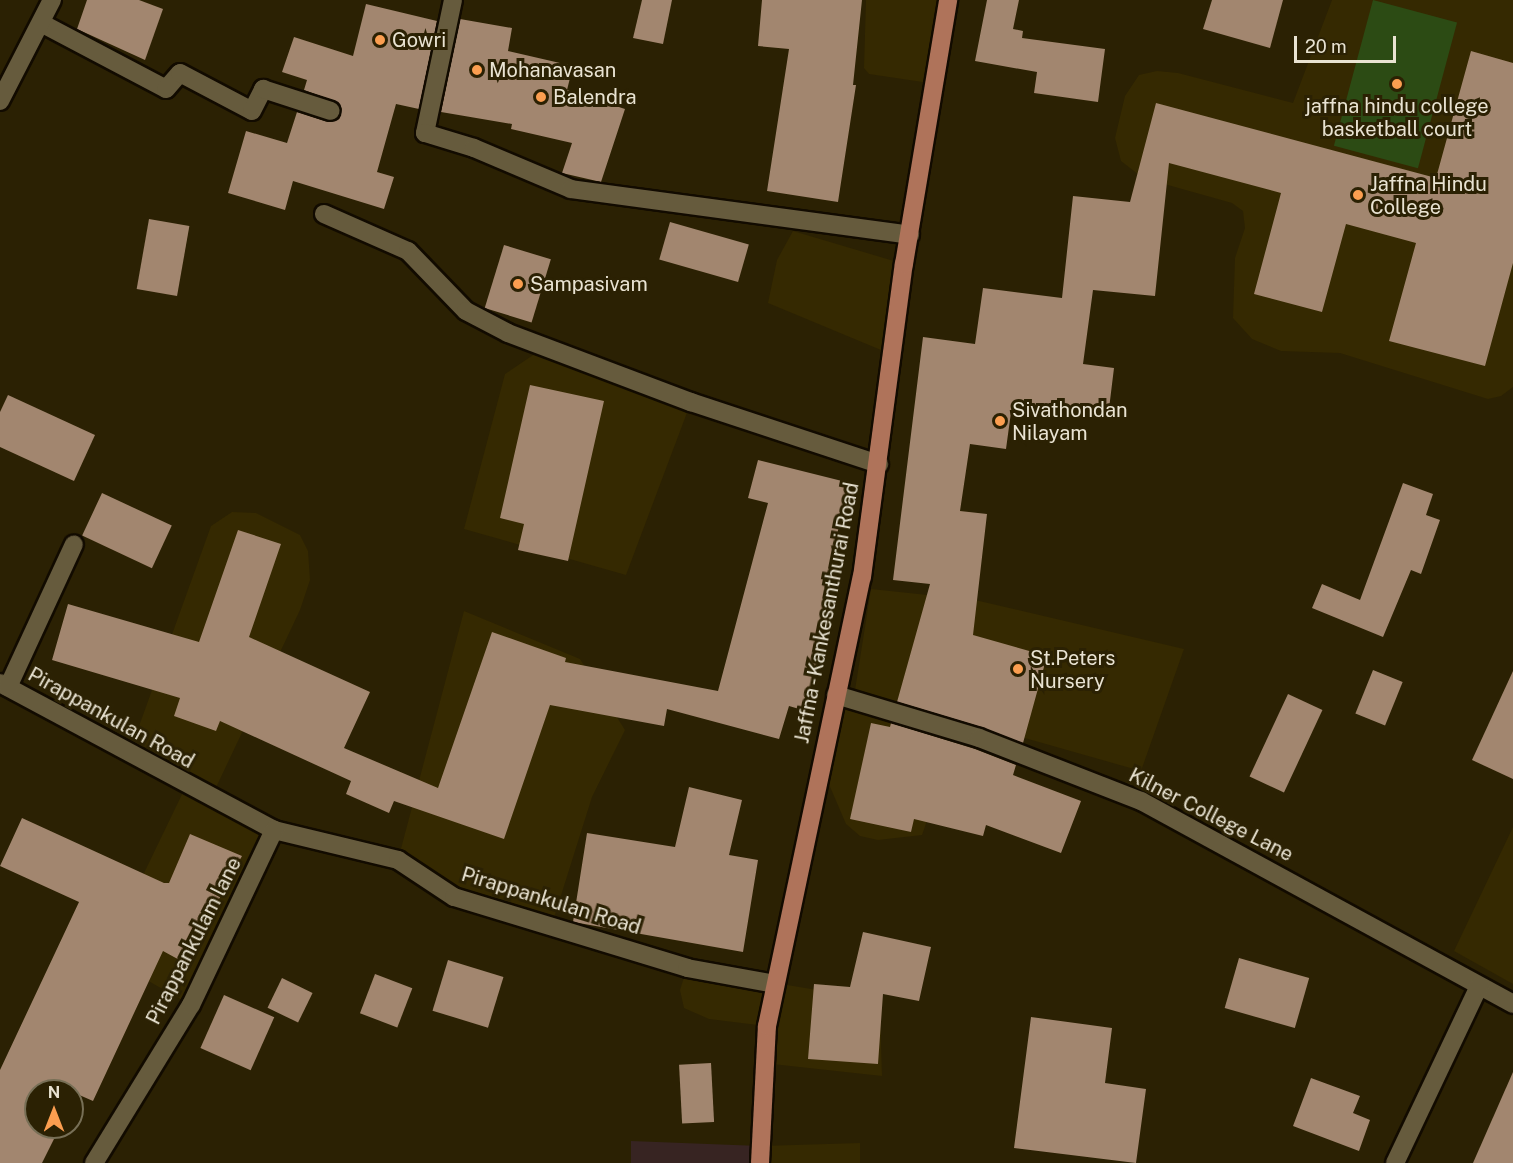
<!DOCTYPE html>
<html>
<head>
<meta charset="utf-8">
<style>
  body { margin:0 }
  #map { position:relative; width:1513px; height:1163px; overflow:hidden; background:#2b2103; font-family:"Public Sans",sans-serif }
  div>[style] { position:absolute }
  .built>* { inset:0; background:#352901 }
  .industrial>* { inset:0; background:#372422 }
  .green>* { inset:0; background:#2c4b14; transform-origin:0 0 }
  .building>* { inset:0; background:#a2866f; transform-origin:0 0 }
  .roads { filter:drop-shadow(2px 0 #120b00) drop-shadow(-2px 0 #120b00) drop-shadow(0 2px #120b00) drop-shadow(0 -2px #120b00) }
  .minor>* { height:18px; margin:-9px; padding:0 9px; transform-origin:9px; border-radius:9px; background:#665b3d }
  .major>* { height:18px; margin:-9px; padding:0 9px; transform-origin:9px; border-radius:9px; background:#af735a }
  .dots>* { width:16px; height:16px; translate:-50% -50%; box-sizing:border-box; border:3px solid #2b2103; border-radius:50% }
  span { translate:-50% -50%; white-space:nowrap; text-align:center; line-height:1.15; -webkit-text-stroke:6px #2b2103; paint-order:stroke }
  .poi-label { font-size:20px; color:#e9e3d2 }
  .left { translate:0 -50%; text-align:left }
  .street-label { font-size:20px; color:#e9e3d2 }
  .north { position:absolute; left:24px; top:1079px; width:60px; height:60px; box-sizing:border-box; background:#2b2103; border:2px solid #776f56; border-radius:50%; rotate:0deg; font-size:16px; font-weight:700; line-height:24px; text-align:center; color:#e9e3d2 }
  .north::after { content:''; display:block; margin:auto; width:21px; height:27px; background:#fb9e50; clip-path:polygon(50% 0,100% 100%,50% 72%,0 100%) }
  .scale { position:absolute; left:1294px; top:36px; width:102px; height:27px; box-sizing:border-box; border:3px solid #e9e3d2; border-top:0; padding-left:8px; font-size:18px; line-height:21px; white-space:nowrap; color:#e9e3d2; -webkit-text-stroke:4px #2b2103; paint-order:stroke }
</style>
</head>
<body>
<div id="map">
  <div class="built">
    <div style="clip-path:polygon(866px 0,948px 0,936px 84px,869px 74px,864px 68px)"></div>
    <div style="clip-path:polygon(1332px 0,1513px 0,1513px 387px,1501px 396px,1488px 399px,1340px 353px,1281px 351px,1252px 339px,1233px 318px,1235px 258px,1245px 228px,1243px 211px,1232px 203px,1143px 178px,1121px 161px,1115px 138px,1125px 96px,1139px 75px,1157px 71px,1178px 73px,1293px 103px)"></div>
    <div style="clip-path:polygon(793px 231px,904px 264px,893px 355px,768px 303px,777px 260px)"></div>
    <div style="clip-path:polygon(545px 347px,691px 402px,626px 575px,464px 529px,505px 374px)"></div>
    <div style="clip-path:polygon(232px 512px,256px 513px,300px 535px,308px 551px,310px 580px,300px 610px,212px 796px,274px 830px,191px 1005px,104px 956px,186px 786px,129px 754px,211px 526px)"></div>
    <div style="clip-path:polygon(871px 589px,975px 600px,1184px 649px,1141px 771px,855px 690px)"></div>
    <div style="clip-path:polygon(464px 611px,580px 659px,625px 730px,592px 797px,552px 924px,454px 897px,398px 860px)"></div>
    <div style="clip-path:polygon(836px 695px,937px 728px,930px 812px,922px 835px,878px 840px,860px 836px,846px 824px,825px 775px)"></div>
    <div style="clip-path:polygon(1513px 827px,1513px 984px,1454px 951px)"></div>
    <div style="clip-path:polygon(687px 968px,829px 992px,880px 1009px,882px 1076px,763px 1063px,767px 1026px,709px 1019px,684px 1008px,680px 990px)"></div>
    <div style="clip-path:polygon(860px 1143px,860px 1163px,760px 1163px,760px 1146px)"></div>
  </div>
  <div class="industrial">
    <div style="clip-path:polygon(631px 1141px,760px 1146px,760px 1163px,631px 1163px)"></div>
  </div>
  <div class="green">
    <div style="left:1373px;top:0;width:87px;height:151px;rotate:15deg"></div>
  </div>
  <div class="building">
    <div style="clip-path:polygon(87px 0,139px 0,163px 9px,145px 60px,77px 29px)"></div>
    <div style="clip-path:polygon(642px 0,672px 0,663px 44px,633px 38px)"></div>
    <div style="clip-path:polygon(762px 0,862px 0,853px 85px,856px 85px,838px 202px,767px 191px,789px 49px,758px 46px)"></div>
    <div style="clip-path:polygon(987px 0,1019px 0,1013px 29px,1023px 31px,1022px 38px,1105px 49px,1098px 102px,1034px 93px,1037px 72px,975px 61px)"></div>
    <div style="clip-path:polygon(1212px 0,1283px 0,1270px 48px,1203px 29px)"></div>
    <div style="clip-path:polygon(366px 4px,437px 21px,419px 109px,396px 104px,377px 172px,394px 177px,384px 209px,293px 181px,285px 210px,228px 193px,246px 131px,287px 143px,297px 112px,328px 122px,339px 119px,342px 109px,339px 103px,304px 90px,307px 80px,282px 72px,294px 37px,353px 56px)"></div>
    <div style="clip-path:polygon(460px 19px,512px 28px,508px 51px,573px 66px,567px 90px,625px 109px,601px 182px,562px 173px,572px 143px,511px 129px,512px 124px,441px 112px)"></div>
    <div style="clip-path:polygon(1471px 51px,1513px 63px,1513px 263px,1485px 366px,1389px 341px,1416px 243px,1346px 224px,1322px 312px,1254px 294px,1281px 193px,1169px 163px,1155px 296px,1093px 290px,1083px 364px,1114px 368px,1108px 417px,1012px 405px,1006px 449px,970px 444px,960px 511px,987px 514px,973px 635px,1047px 656px,1023px 743px,897px 702px,930px 584px,893px 580px,923px 337px,975px 344px,983px 288px,1062px 298px,1073px 196px,1130px 202px,1156px 103px,1436px 178px)"></div>
    <div style="left:149px;top:219px;width:41px;height:71px;rotate:10deg"></div>
    <div style="left:670px;top:222px;width:82px;height:39px;rotate:16deg"></div>
    <div style="left:504px;top:245px;width:49px;height:66px;rotate:17deg"></div>
    <div style="clip-path:polygon(530px 385px,604px 401px,568px 561px,518px 550px,524px 524px,500px 518px)"></div>
    <div style="clip-path:polygon(8px 395px,95px 435px,74px 481px,0 447px,0 412px)"></div>
    <div style="clip-path:polygon(758px 460px,850px 483px,829px 566px,843px 570px,806px 711px,789px 706px,779px 739px,667px 709px,664px 726px,550px 705px,504px 839px,394px 801px,389px 813px,346px 794px,351px 781px,220px 721px,216px 731px,174px 716px,180px 698px,52px 660px,68px 604px,199px 642px,238px 530px,281px 544px,249px 637px,370px 692px,344px 748px,438px 788px,492px 632px,566px 658px,565px 662px,718px 691px,768px 503px,748px 498px)"></div>
    <div style="clip-path:polygon(1403px 483px,1433px 494px,1426px 515px,1440px 520px,1421px 574px,1411px 570px,1383px 637px,1312px 608px,1322px 584px,1360px 600px)"></div>
    <div style="left:102px;top:493px;width:77px;height:47px;rotate:25deg"></div>
    <div style="left:1373px;top:670px;width:32px;height:47px;rotate:22deg"></div>
    <div style="clip-path:polygon(1513px 671px,1513px 779px,1472px 760px)"></div>
    <div style="left:1288px;top:694px;width:38px;height:91px;rotate:25deg"></div>
    <div style="clip-path:polygon(871px 723px,890px 727px,891px 723px,975px 749px,1016px 765px,1013px 775px,1081px 801px,1061px 853px,986px 825px,983px 836px,914px 819px,911px 832px,850px 819px)"></div>
    <div style="clip-path:polygon(689px 787px,742px 800px,729px 855px,758px 860px,743px 952px,573px 922px,587px 833px,675px 847px)"></div>
    <div style="clip-path:polygon(22px 818px,164px 883px,169px 883px,190px 834px,242px 856px,185px 963px,163px 951px,93px 1101px,77px 1094px,72px 1103px,72px 1091px,36px 1091px,36px 1127px,60px 1127px,42px 1163px,0 1163px,0 1070px,79px 902px,0 866px)"></div>
    <div style="clip-path:polygon(863px 932px,931px 947px,919px 1001px,883px 994px,878px 1064px,808px 1059px,814px 984px,850px 987px)"></div>
    <div style="left:1239px;top:958px;width:73px;height:52px;rotate:16deg"></div>
    <div style="left:448px;top:960px;width:58px;height:53px;rotate:17deg"></div>
    <div style="left:375px;top:974px;width:40px;height:42px;rotate:21deg"></div>
    <div style="left:282px;top:978px;width:34px;height:33px;rotate:26deg"></div>
    <div style="left:224px;top:995px;width:55px;height:58px;rotate:24deg"></div>
    <div style="clip-path:polygon(1031px 1017px,1112px 1028px,1105px 1083px,1146px 1089px,1136px 1163px,1014px 1148px)"></div>
    <div style="left:711px;top:1063px;width:59px;height:32px;rotate:87deg"></div>
    <div style="clip-path:polygon(1513px 1072px,1513px 1163px,1473px 1163px)"></div>
    <div style="clip-path:polygon(1311px 1078px,1360px 1096px,1353px 1113px,1370px 1120px,1359px 1151px,1293px 1126px)"></div>
  </div>
  <div class="roads">
    <div class="minor">
      <div style="left:453px;top:0;width:136px;rotate:101.9deg"></div>
      <div style="left:425px;top:133px;width:51px;rotate:17deg"></div>
      <div style="left:474px;top:148px;width:105px;rotate:22.9deg"></div>
      <div style="left:571px;top:189px;width:342px;rotate:7.7deg"></div>
      <div style="left:41px;top:23px;width:141px;rotate:27.8deg"></div>
      <div style="left:166px;top:89px;width:21px;rotate:-49deg"></div>
      <div style="left:180px;top:73px;width:81px;rotate:27.8deg"></div>
      <div style="left:252px;top:111px;width:25px;rotate:-63deg"></div>
      <div style="left:263px;top:89px;width:71px;rotate:17.9deg"></div>
      <div style="left:0;top:101px;width:114px;rotate:-62.8deg"></div>
      <div style="left:324px;top:214px;width:92px;rotate:23.8deg"></div>
      <div style="left:408px;top:251px;width:83px;rotate:46deg"></div>
      <div style="left:466px;top:311px;width:47px;rotate:27.6deg"></div>
      <div style="left:508px;top:333px;width:196px;rotate:20.7deg"></div>
      <div style="left:691px;top:402px;width:198px;rotate:18.3deg"></div>
      <div style="left:0;top:683px;width:311px;rotate:28.2deg"></div>
      <div style="left:274px;top:830px;width:128px;rotate:13.6deg"></div>
      <div style="left:398px;top:860px;width:67px;rotate:33.5deg"></div>
      <div style="left:454px;top:897px;width:244px;rotate:16.9deg"></div>
      <div style="left:687px;top:968px;width:89px;rotate:10.3deg"></div>
      <div style="left:8px;top:687px;width:157px;rotate:-65.2deg"></div>
      <div style="left:836px;top:695px;width:149px;rotate:16.7deg"></div>
      <div style="left:979px;top:738px;width:174px;rotate:21.3deg"></div>
      <div style="left:1141px;top:801px;width:424px;rotate:28.6deg"></div>
      <div style="left:94px;top:1163px;width:185px;rotate:-58.5deg"></div>
      <div style="left:191px;top:1005px;width:194px;rotate:-64.6deg"></div>
      <div style="left:1395px;top:1163px;width:196px;rotate:-64.6deg"></div>
    </div>
    <div class="major">
      <div style="left:760px;top:1163px;width:137px;rotate:-87.1deg"></div>
      <div style="left:767px;top:1026px;width:459px;rotate:-78.1deg"></div>
      <div style="left:862px;top:577px;width:316px;rotate:-82.4deg"></div>
      <div style="left:904px;top:264px;width:268px;rotate:-80.5deg"></div>
    </div>
  </div>
  <div class="dots">
    <div style="left:380px;top:40px;background:#fb9e50"></div>
    <div style="left:477px;top:70px;background:#fb9e50"></div>
    <div style="left:1397px;top:84px;background:#fb9e50"></div>
    <div style="left:541px;top:97px;background:#fb9e50"></div>
    <div style="left:1358px;top:195px;background:#fb9e50"></div>
    <div style="left:518px;top:284px;background:#fb9e50"></div>
    <div style="left:1000px;top:421px;background:#fb9e50"></div>
    <div style="left:1018px;top:669px;background:#fb9e50"></div>
  </div>
  <div class="poi-label">
    <span class="left" style="left:392px;top:40px">Gowri</span>
    <span class="left" style="left:489px;top:70px">Mohanavasan</span>
    <span class="left" style="left:553px;top:97px">Balendra</span>
    <span style="left:1397px;top:118px">jaffna hindu college<br>basketball court</span>
    <span class="left" style="left:1370px;top:196px">Jaffna Hindu<br>College</span>
    <span class="left" style="left:530px;top:284px">Sampasivam</span>
    <span class="left" style="left:1012px;top:422px">Sivathondan<br>Nilayam</span>
    <span class="left" style="left:1030px;top:670px">St.Peters<br>Nursery</span>
  </div>
  <div class="street-label">
    <span style="left:827px;top:613px;rotate:-79deg">Jaffna - Kankesanthurai Road</span>
    <span style="left:111px;top:718px;rotate:29deg">Pirappankulan Road</span>
    <span style="left:1211px;top:815px;rotate:27deg">Kilner College Lane</span>
    <span style="left:551px;top:901px;rotate:17deg">Pirappankulan Road</span>
    <span style="left:194px;top:941px;rotate:-63deg">Pirappankulam lane</span>
  </div>
  <div class="north">N</div>
  <div class="scale">20 m</div>
</div>
</body>
</html>
